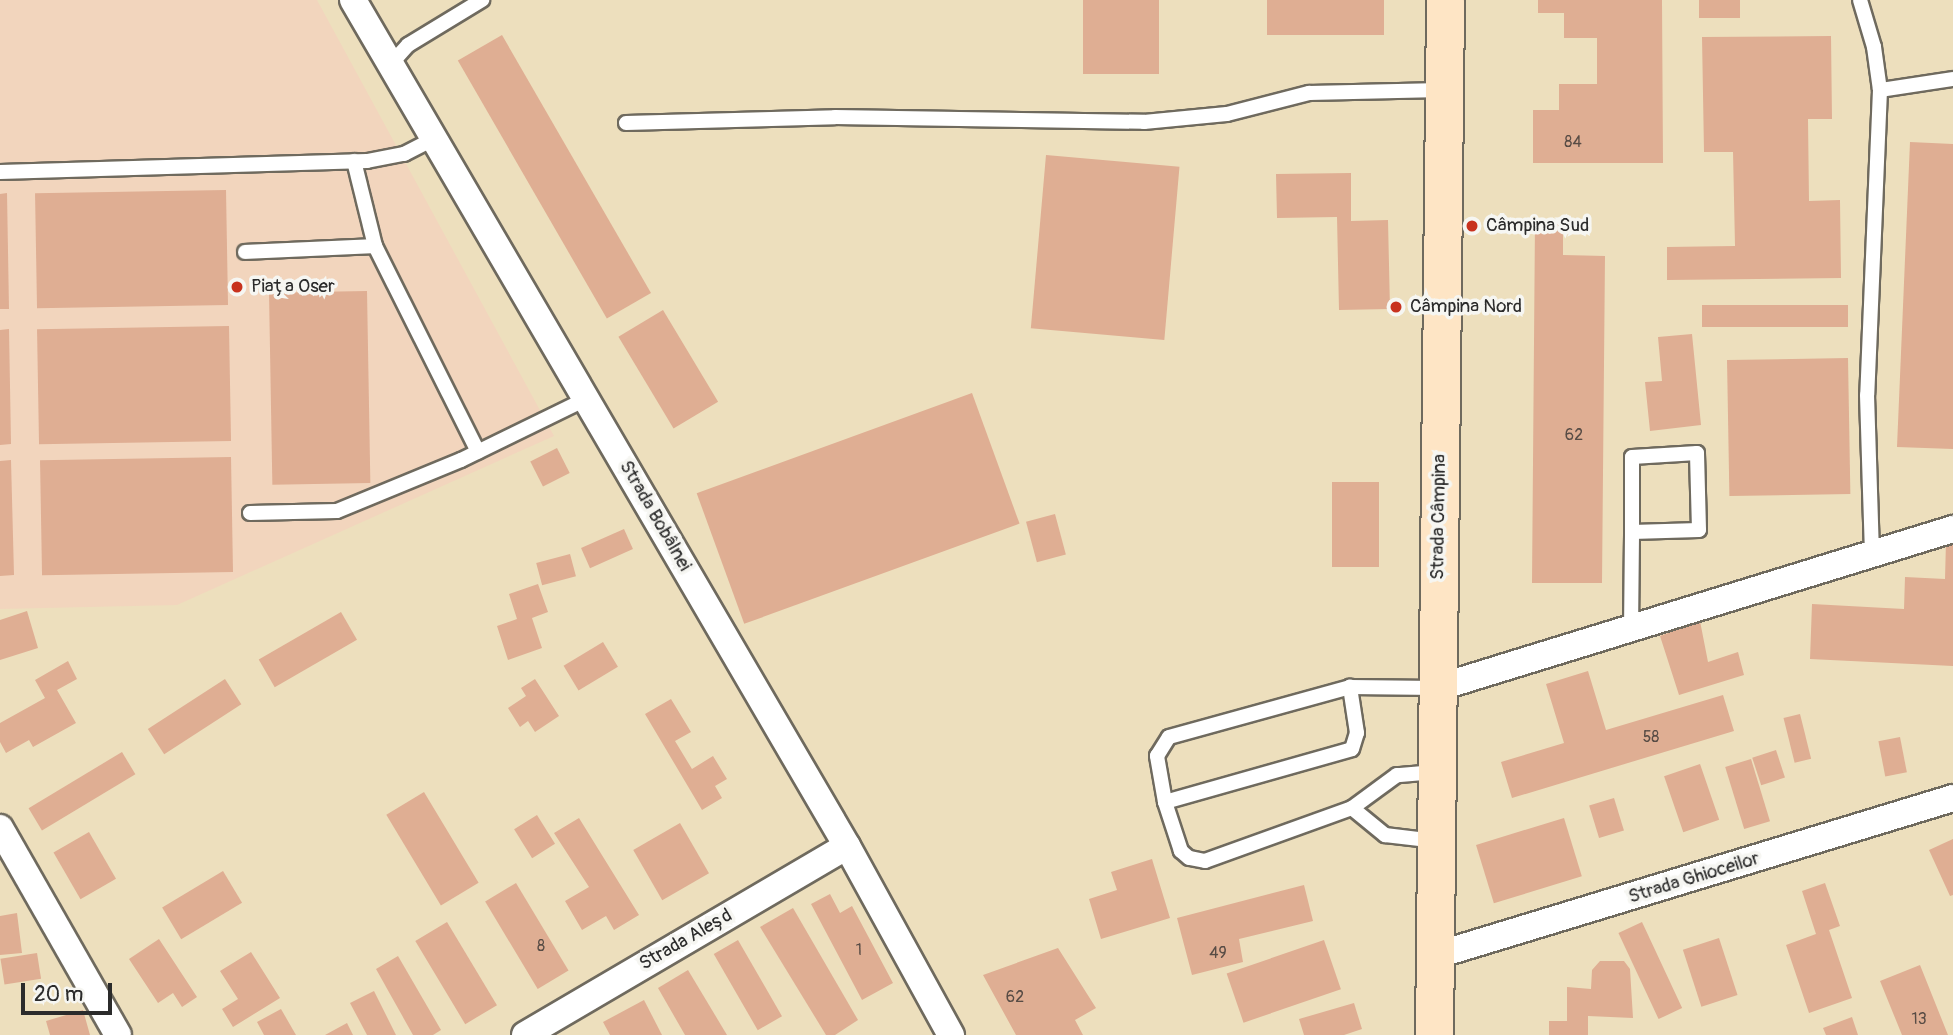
<!DOCTYPE html>
<html>
<head>
<meta charset="utf-8">
<style>
  body { margin:0 }
  #map { position:relative; width:1953px; height:1035px; overflow:hidden; background:#eddfbd; font-family:Pangolin,sans-serif }
  div>[style] { position:absolute }
  .built>* { inset:0; background:#f2d5bd }
  .building>* { inset:0; background:#dfae93; transform-origin:0 0 }
  .roads { filter:drop-shadow(2px 0 #6f6a5e) drop-shadow(-2px 0 #6f6a5e) drop-shadow(0 2px #6f6a5e) drop-shadow(0 -2px #6f6a5e) }
  .service>* { height:14px; margin:-7px; padding:0 7px; transform-origin:7px; border-radius:7px; background:#fff }
  .minor>* { height:26px; margin:-13px; padding:0 13px; transform-origin:13px; border-radius:13px; background:#fff }
  .secondary>* { height:37px; margin:-18.5px; padding:0 18.5px; transform-origin:18.5px; border-radius:18.5px; background:#fee5c5 }
  .dots>* { width:19px; height:19px; translate:-50% -50%; box-sizing:border-box; border:4px solid #f6f6f2; border-radius:50% }
  span { translate:-50% -50%; white-space:nowrap; text-align:center; line-height:1.15; -webkit-text-stroke:7px #f6f6f2; paint-order:stroke }
  .number-label { font-size:16px; color:#584c45 }
  .number-label span { -webkit-text-stroke-width:0 }
  .poi-label { font-size:19px; color:#2b2b2b }
  .left { translate:0 -50%; text-align:left }
  .street-label { font-size:19px; color:#2b2b2b }
  .scale { position:absolute; left:21px; top:983px; width:91px; height:32px; box-sizing:border-box; border:4px solid #2b2b2b; border-top:0; padding-left:9px; font-size:21px; line-height:24px; white-space:nowrap; color:#2b2b2b; -webkit-text-stroke:5px #f6f6f2; paint-order:stroke }
</style>
</head>
<body>
<div id="map">
  <div class="built">
    <div style="clip-path:polygon(0 0,317px 0,554px 436px,177px 605px,0 609px)"></div>
  </div>
  <div class="building">
    <div style="left:1083px;top:0;width:76px;height:74px"></div>
    <div style="left:1267px;top:0;width:117px;height:35px"></div>
    <div style="clip-path:polygon(1538px 0,1662px 0,1663px 163px,1533px 163px,1533px 110px,1559px 110px,1559px 84px,1597px 84px,1597px 38px,1564px 38px,1564px 13px,1538px 13px)"></div>
    <div style="left:1699px;top:0;width:41px;height:18px"></div>
    <div style="left:502px;top:35px;width:298px;height:51px;rotate:60deg"></div>
    <div style="clip-path:polygon(1831px 36px,1832px 119px,1808px 119px,1809px 201px,1840px 200px,1841px 278px,1667px 280px,1667px 247px,1735px 246px,1733px 152px,1704px 152px,1702px 37px)"></div>
    <div style="clip-path:polygon(1910px 142px,1953px 144px,1953px 449px,1897px 447px)"></div>
    <div style="left:1046px;top:155px;width:134px;height:174px;rotate:5deg"></div>
    <div style="clip-path:polygon(1351px 173px,1351px 221px,1388px 220px,1390px 309px,1339px 310px,1337px 217px,1277px 218px,1276px 174px)"></div>
    <div style="left:226px;top:190px;width:115px;height:191px;rotate:89deg"></div>
    <div style="clip-path:polygon(7px 193px,9px 309px,0 309px,0 194px)"></div>
    <div style="clip-path:polygon(1535px 221px,1563px 222px,1563px 255px,1605px 256px,1602px 583px,1532px 583px)"></div>
    <div style="left:367px;top:291px;width:192px;height:98px;rotate:89deg"></div>
    <div style="left:1702px;top:305px;width:146px;height:22px"></div>
    <div style="left:663px;top:310px;width:107px;height:52px;rotate:59deg"></div>
    <div style="left:229px;top:326px;width:115px;height:192px;rotate:89deg"></div>
    <div style="clip-path:polygon(9px 329px,11px 444px,0 445px,0 330px)"></div>
    <div style="clip-path:polygon(1692px 334px,1701px 425px,1650px 431px,1645px 382px,1662px 381px,1658px 337px)"></div>
    <div style="left:1848px;top:358px;width:136px;height:121px;rotate:89deg"></div>
    <div style="left:972px;top:393px;width:139px;height:293px;rotate:70deg"></div>
    <div style="left:557px;top:448px;width:28px;height:30px;rotate:63deg"></div>
    <div style="left:231px;top:457px;width:115px;height:191px;rotate:89deg"></div>
    <div style="clip-path:polygon(11px 460px,14px 575px,0 576px,0 461px)"></div>
    <div style="left:1332px;top:482px;width:47px;height:85px"></div>
    <div style="left:1055px;top:514px;width:42px;height:30px;rotate:75deg"></div>
    <div style="left:624px;top:529px;width:22px;height:47px;rotate:66deg"></div>
    <div style="clip-path:polygon(1946px 541px,1953px 542px,1953px 666px,1810px 659px,1812px 604px,1904px 609px,1905px 577px,1945px 579px)"></div>
    <div style="left:570px;top:554px;width:23px;height:35px;rotate:75deg"></div>
    <div style="clip-path:polygon(538px 584px,548px 612px,532px 618px,542px 648px,508px 660px,497px 626px,517px 619px,509px 594px)"></div>
    <div style="clip-path:polygon(27px 611px,38px 648px,0 660px,0 620px)"></div>
    <div style="left:341px;top:612px;width:32px;height:95px;rotate:60deg"></div>
    <div style="clip-path:polygon(1700px 621px,1708px 662px,1738px 652px,1744px 675px,1679px 695px,1660px 636px)"></div>
    <div style="left:603px;top:642px;width:29px;height:46px;rotate:59deg"></div>
    <div style="clip-path:polygon(68px 661px,77px 679px,57px 690px,76px 723px,33px 747px,29px 740px,6px 753px,0 742px,0 723px,45px 698px,35px 680px)"></div>
    <div style="clip-path:polygon(1588px 671px,1606px 730px,1723px 695px,1734px 731px,1512px 798px,1501px 762px,1564px 743px,1546px 684px)"></div>
    <div style="left:225px;top:679px;width:30px;height:92px;rotate:57deg"></div>
    <div style="clip-path:polygon(535px 679px,559px 716px,535px 732px,528px 721px,520px 727px,508px 708px,526px 696px,521px 688px)"></div>
    <div style="clip-path:polygon(671px 699px,691px 732px,675px 741px,692px 769px,713px 756px,727px 779px,715px 786px,722px 798px,702px 810px,645px 714px)"></div>
    <div style="left:1800px;top:714px;width:46px;height:17px;rotate:76deg"></div>
    <div style="left:1900px;top:737px;width:36px;height:22px;rotate:79deg"></div>
    <div style="left:1776px;top:750px;width:29px;height:25px;rotate:72deg"></div>
    <div style="left:122px;top:752px;width:26px;height:109px;rotate:59deg"></div>
    <div style="left:1751px;top:759px;width:65px;height:27px;rotate:73deg"></div>
    <div style="left:1700px;top:764px;width:59px;height:38px;rotate:71deg"></div>
    <div style="left:424px;top:792px;width:106px;height:44px;rotate:59deg"></div>
    <div style="left:1614px;top:798px;width:34px;height:26px;rotate:73deg"></div>
    <div style="left:537px;top:815px;width:34px;height:27px;rotate:58deg"></div>
    <div style="clip-path:polygon(579px 818px,639px 915px,614px 930px,606px 916px,582px 930px,565px 901px,589px 887px,554px 833px)"></div>
    <div style="left:1564px;top:818px;width:61px;height:92px;rotate:73deg"></div>
    <div style="left:680px;top:823px;width:58px;height:54px;rotate:60deg"></div>
    <div style="left:89px;top:832px;width:54px;height:41px;rotate:60deg"></div>
    <div style="clip-path:polygon(1953px 839px,1953px 895px,1950px 896px,1929px 850px)"></div>
    <div style="clip-path:polygon(1152px 859px,1170px 918px,1101px 939px,1089px 899px,1117px 890px,1111px 872px)"></div>
    <div style="left:223px;top:871px;width:37px;height:71px;rotate:59deg"></div>
    <div style="left:516px;top:883px;width:102px;height:36px;rotate:59deg"></div>
    <div style="clip-path:polygon(1825px 883px,1840px 926px,1829px 930px,1852px 998px,1809px 1013px,1786px 945px,1816px 934px,1802px 891px)"></div>
    <div style="clip-path:polygon(1304px 885px,1313px 921px,1239px 939px,1243px 962px,1192px 975px,1177px 918px)"></div>
    <div style="clip-path:polygon(830px 894px,840px 913px,852px 906px,893px 983px,862px 1000px,811px 904px)"></div>
    <div style="clip-path:polygon(793px 908px,858px 1020px,835px 1035px,826px 1035px,760px 927px)"></div>
    <div style="clip-path:polygon(17px 913px,22px 953px,0 955px,0 916px)"></div>
    <div style="left:447px;top:922px;width:97px;height:37px;rotate:59deg"></div>
    <div style="left:1642px;top:922px;width:95px;height:26px;rotate:65deg"></div>
    <div style="left:1719px;top:938px;width:60px;height:38px;rotate:72deg"></div>
    <div style="clip-path:polygon(159px 939px,197px 997px,182px 1007px,173px 993px,158px 1003px,129px 959px)"></div>
    <div style="left:738px;top:940px;width:88px;height:28px;rotate:60deg"></div>
    <div style="left:1324px;top:940px;width:52px;height:103px;rotate:71deg"></div>
    <div style="clip-path:polygon(1058px 948px,1096px 1008px,1075px 1020px,1083px 1035px,1016px 1035px,983px 975px)"></div>
    <div style="clip-path:polygon(251px 952px,280px 998px,233px 1027px,222px 1009px,238px 999px,220px 971px)"></div>
    <div style="left:37px;top:953px;width:26px;height:37px;rotate:81deg"></div>
    <div style="clip-path:polygon(398px 956px,441px 1030px,433px 1035px,413px 1035px,376px 969px)"></div>
    <div style="clip-path:polygon(1600px 961px,1624px 961px,1630px 969px,1633px 1018px,1588px 1016px,1588px 1035px,1549px 1035px,1549px 1021px,1567px 1021px,1567px 987px,1591px 989px,1592px 970px)"></div>
    <div style="clip-path:polygon(1920px 965px,1948px 1035px,1902px 1035px,1880px 981px)"></div>
    <div style="clip-path:polygon(688px 970px,727px 1035px,685px 1035px,658px 988px)"></div>
    <div style="clip-path:polygon(374px 991px,396px 1035px,367px 1035px,350px 1003px)"></div>
    <div style="clip-path:polygon(644px 1000px,662px 1035px,610px 1035px,603px 1022px)"></div>
    <div style="clip-path:polygon(1354px 1003px,1362px 1029px,1344px 1035px,1304px 1035px,1299px 1019px)"></div>
    <div style="clip-path:polygon(281px 1009px,296px 1035px,264px 1035px,257px 1022px)"></div>
    <div style="clip-path:polygon(83px 1010px,90px 1035px,50px 1035px,46px 1021px)"></div>
    <div style="clip-path:polygon(1852px 1017px,1858px 1035px,1826px 1035px,1823px 1028px)"></div>
    <div style="clip-path:polygon(347px 1023px,353px 1035px,325px 1035px)"></div>
  </div>
  <div class="roads">
    <div class="service">
      <div style="left:1860px;top:0;width:49px;rotate:73.4deg"></div>
      <div style="left:1874px;top:47px;width:43px;rotate:82.1deg"></div>
      <div style="left:1880px;top:90px;width:305px;rotate:92.4deg"></div>
      <div style="left:1867px;top:395px;width:160px;rotate:88.2deg"></div>
      <div style="left:390px;top:65px;width:27px;rotate:-48deg"></div>
      <div style="left:408px;top:45px;width:87px;rotate:-31.3deg"></div>
      <div style="left:1880px;top:90px;width:74px;rotate:-8.6deg"></div>
      <div style="left:626px;top:123px;width:209px;rotate:-1.6deg"></div>
      <div style="left:835px;top:117px;width:309px;rotate:0.9deg"></div>
      <div style="left:1144px;top:122px;width:83px;rotate:-5.5deg"></div>
      <div style="left:1227px;top:114px;width:85px;rotate:-14.4deg"></div>
      <div style="left:1309px;top:93px;width:133px;rotate:-1.3deg"></div>
      <div style="left:354px;top:161px;width:88px;rotate:76.1deg"></div>
      <div style="left:375px;top:246px;width:230px;rotate:63.4deg"></div>
      <div style="left:0;top:172px;width:367px;rotate:-1.7deg"></div>
      <div style="left:367px;top:161px;width:38px;rotate:-11deg"></div>
      <div style="left:404px;top:154px;width:35px;rotate:-27deg"></div>
      <div style="left:245px;top:252px;width:130px;rotate:-2.6deg"></div>
      <div style="left:250px;top:513px;width:87px;rotate:-1.3deg"></div>
      <div style="left:337px;top:511px;width:134px;rotate:-22.4deg"></div>
      <div style="left:461px;top:460px;width:139px;rotate:-26deg"></div>
      <div style="left:1631px;top:631px;width:99px;rotate:-89.4deg"></div>
      <div style="left:1632px;top:532px;width:67px;rotate:-1.7deg"></div>
      <div style="left:1699px;top:530px;width:77px;rotate:-91.5deg"></div>
      <div style="left:1697px;top:453px;width:65px;rotate:176.5deg"></div>
      <div style="left:1632px;top:457px;width:75px;rotate:90deg"></div>
      <div style="left:1435px;top:772px;width:38px;rotate:175deg"></div>
      <div style="left:1397px;top:775px;width:56px;rotate:143.7deg"></div>
      <div style="left:1352px;top:808px;width:156px;rotate:160.2deg"></div>
      <div style="left:1205px;top:861px;width:16px;rotate:-169deg"></div>
      <div style="left:1189px;top:858px;width:11px;rotate:-139deg"></div>
      <div style="left:1181px;top:851px;width:52px;rotate:-108.1deg"></div>
      <div style="left:1165px;top:802px;width:194px;rotate:-15.8deg"></div>
      <div style="left:1352px;top:749px;width:17px;rotate:-73deg"></div>
      <div style="left:1357px;top:733px;width:47px;rotate:-98.7deg"></div>
      <div style="left:1350px;top:687px;width:87px;rotate:0.7deg"></div>
      <div style="left:1165px;top:802px;width:47px;rotate:-99.9deg"></div>
      <div style="left:1157px;top:756px;width:22px;rotate:-58deg"></div>
      <div style="left:1169px;top:737px;width:188px;rotate:-15.4deg"></div>
      <div style="left:1352px;top:808px;width:43px;rotate:39.3deg"></div>
      <div style="left:1385px;top:835px;width:50px;rotate:6.8deg"></div>
    </div>
    <div class="minor">
      <div style="left:353px;top:0;width:980px;rotate:59.72deg"></div>
      <div style="left:847px;top:846px;width:216px;rotate:61.2deg"></div>
      <div style="left:1437px;top:688px;width:540px;rotate:-17.13deg"></div>
      <div style="left:0;top:828px;width:238px;rotate:60.3deg"></div>
      <div style="left:1434px;top:956px;width:543px;rotate:-16.93deg"></div>
      <div style="left:525px;top:1035px;width:373px;rotate:-30.4deg"></div>
    </div>
    <div class="secondary">
      <div style="left:1434px;top:1035px;width:1035px;rotate:-89.39deg"></div>
    </div>
  </div>
  <div class="dots">
    <div style="left:1472px;top:226px;background:#c8321e"></div>
    <div style="left:237px;top:287px;background:#c8321e"></div>
    <div style="left:1396px;top:307px;background:#c8321e"></div>
  </div>
  <div class="number-label">
    <span style="left:1573px;top:142px">84</span>
    <span style="left:1574px;top:435px">62</span>
    <span style="left:1651px;top:737px">58</span>
    <span style="left:541px;top:946px">8</span>
    <span style="left:859px;top:950px">1</span>
    <span style="left:1218px;top:953px">49</span>
    <span style="left:1015px;top:997px">62</span>
    <span style="left:1919px;top:1019px">13</span>
  </div>
  <div class="poi-label">
    <span class="left" style="left:1486px;top:226px">Câmpina Sud</span>
    <span class="left" style="left:251px;top:287px">Piața Oser</span>
    <span class="left" style="left:1410px;top:307px">Câmpina Nord</span>
  </div>
  <div class="street-label">
    <span style="left:655px;top:516px;rotate:60deg">Strada Bobâlnei</span>
    <span style="left:1439px;top:517px;rotate:-89deg">Strada Câmpina</span>
    <span style="left:1694px;top:878px;rotate:-17deg">Strada Ghioceilor</span>
    <span style="left:686px;top:940px;rotate:-30deg">Strada Aleșd</span>
  </div>
  <div class="scale">20 m</div>
</div>
</body>
</html>
